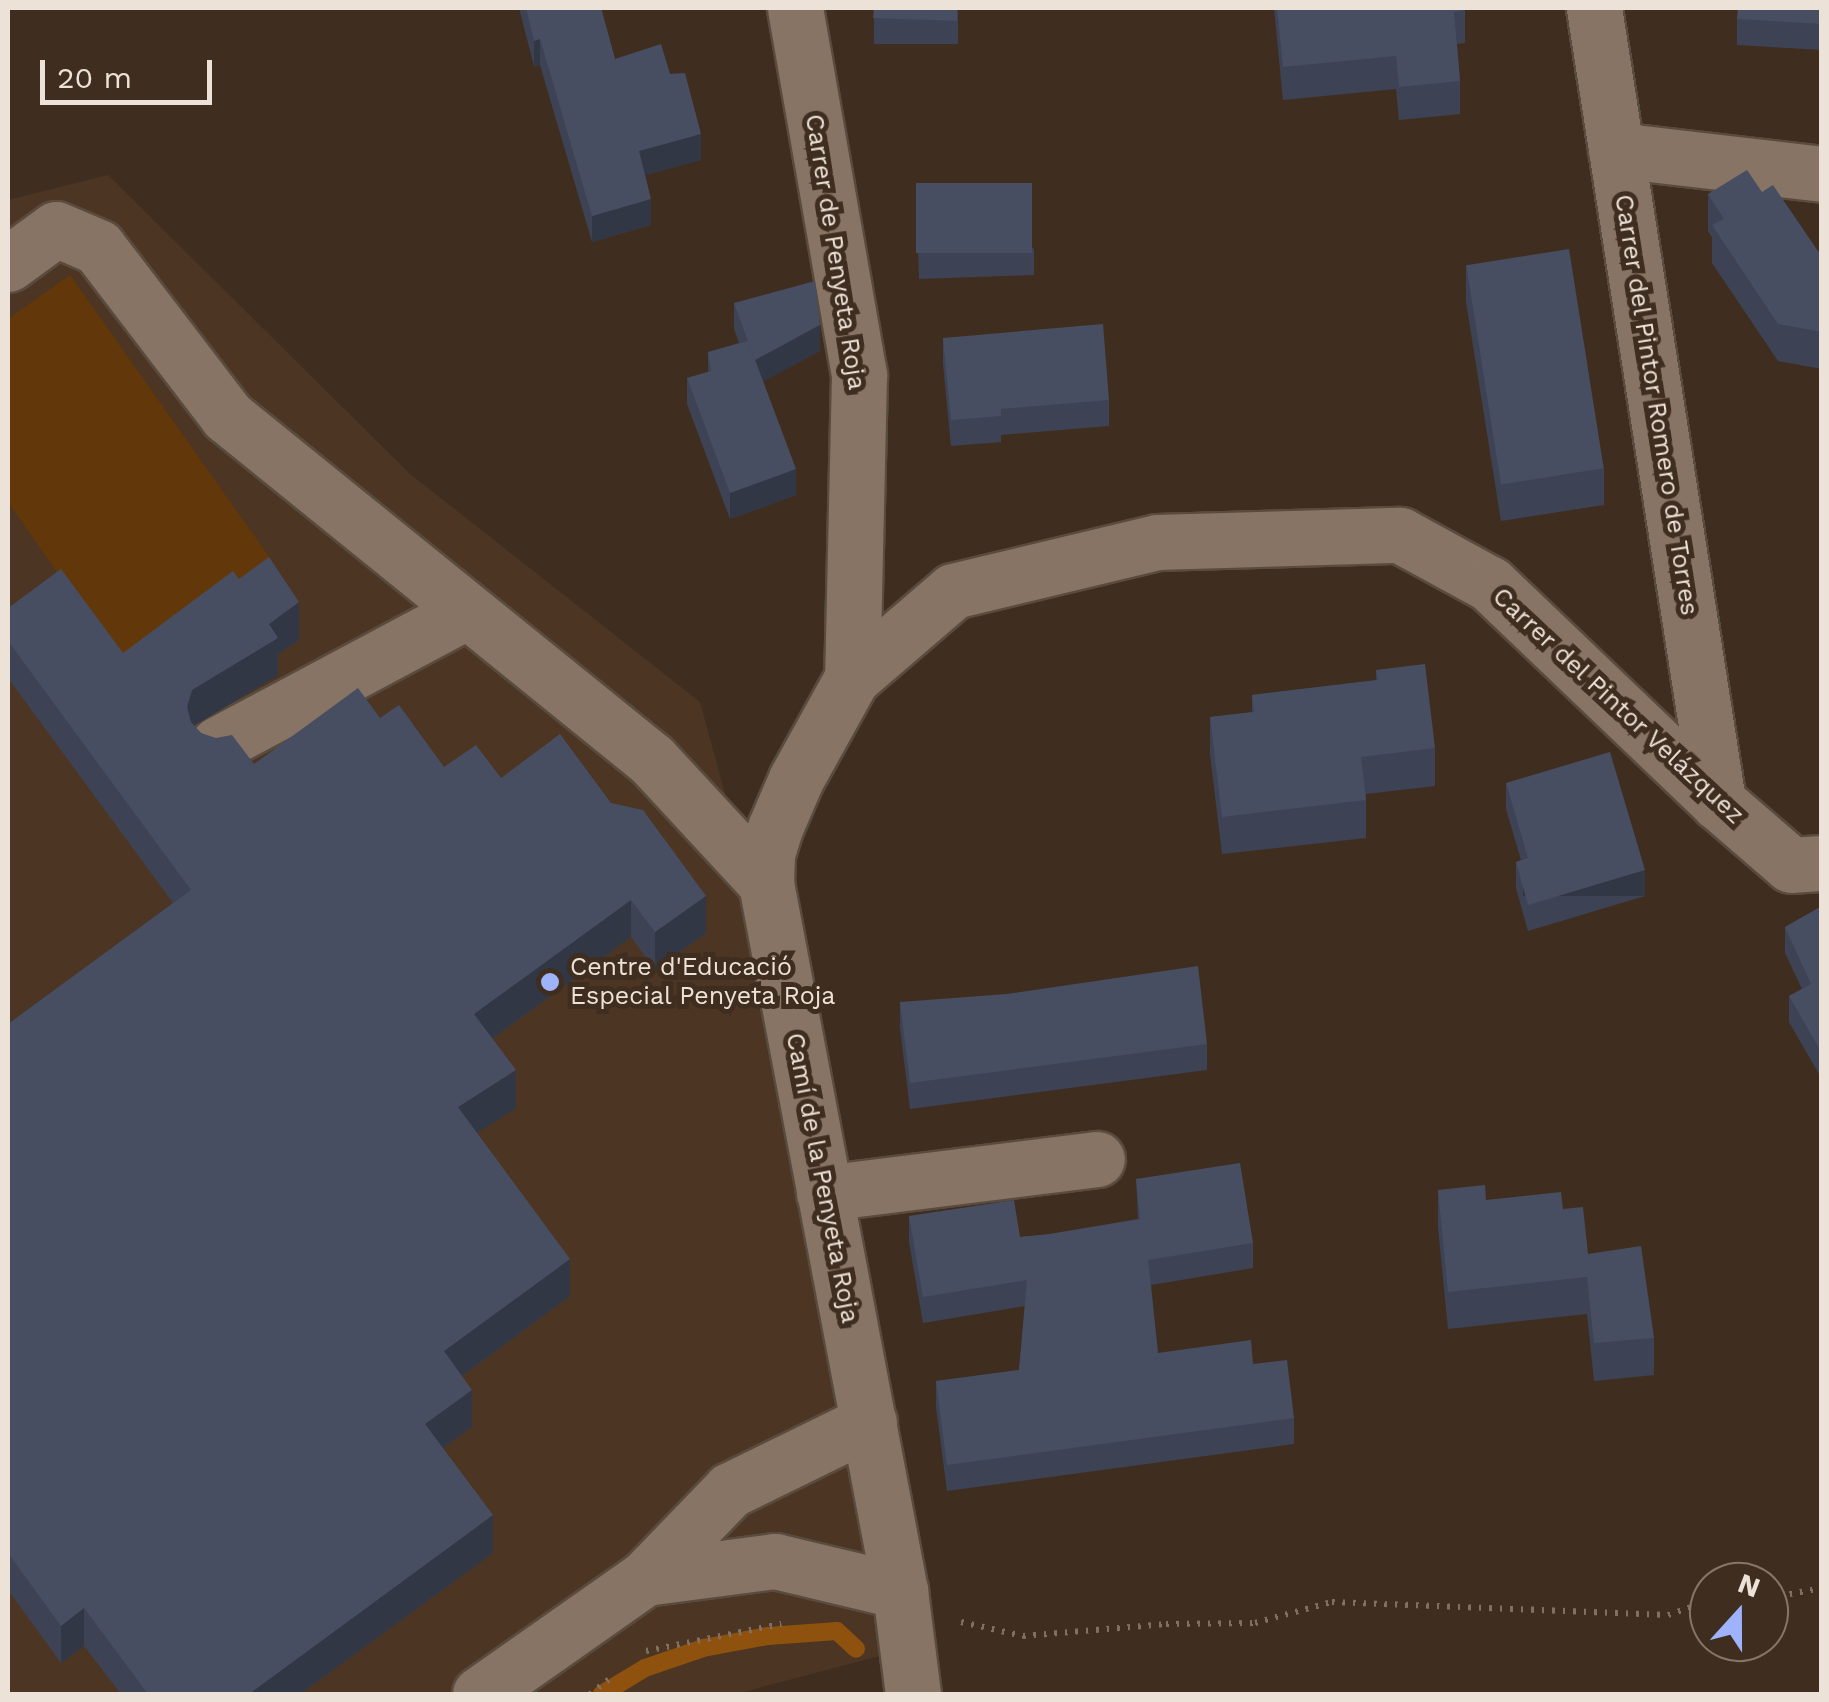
<!DOCTYPE html>
<html>
<head>
<meta charset="utf-8">
<style>
  body { margin:0 }
  #map { position:relative; width:1829px; height:1702px; overflow:hidden; background:#3f2e20; font-family:"Work Sans",sans-serif }
  div>[style] { position:absolute }
  .built>* { inset:0; background:#4c3522 }
  .green>* { inset:0; background:#62380b }
  .stream>* { height:18px; margin:-9px; padding:0 9px; transform-origin:9px; border-radius:9px; background:#8e520e }
  .path>* { height:6px; margin-top:-3px; transform-origin:0; background:repeating-linear-gradient(90deg,#7f7063 0 2.5px,transparent 0 10.5px) }
  .roads { filter:drop-shadow(2px 0 #594b3e) drop-shadow(-2px 0 #594b3e) drop-shadow(0 2px #594b3e) drop-shadow(0 -2px #594b3e) }
  .minor>* { height:55px; margin:-27.5px; padding:0 27.5px; transform-origin:27.5px; border-radius:27.5px; background:#887464 }
  .wall>* { inset:0; background:#3d4354; transform-origin:0 0 }
  .shaded-wall>* { inset:0; background:#323745; transform-origin:0 0 }
  .building>* { inset:0; background:#474e62; transform-origin:0 0 }
  .dots>* { width:28px; height:28px; translate:-50% -50%; box-sizing:border-box; border:5px solid #3f2e20; border-radius:50% }
  span { translate:-50% -50%; white-space:nowrap; text-align:center; line-height:1.15; -webkit-text-stroke:10px #3f2e20; paint-order:stroke }
  .street-label { font-size:25px; color:#ede2d8 }
  .poi-label { font-size:25px; color:#ede2d8 }
  .left { translate:0 -50%; text-align:left }
  .frame { position:absolute; inset:0; border:10px solid #ede2d8; pointer-events:none }
  .north { position:absolute; left:1689px; top:1562px; width:100px; height:100px; box-sizing:border-box; background:#3f2e20; border:2px solid #85766a; border-radius:50%; rotate:21deg; font-size:28px; font-weight:700; line-height:40px; text-align:center; color:#ede2d8 }
  .north::after { content:''; display:block; margin:auto; width:35px; height:45px; background:#9fb3fd; clip-path:polygon(50% 0,100% 100%,50% 72%,0 100%) }
  .scale { position:absolute; left:40px; top:60px; width:172px; height:45px; box-sizing:border-box; border:5px solid #ede2d8; border-top:0; padding-left:12px; font-size:30px; line-height:35px; white-space:nowrap; color:#ede2d8; -webkit-text-stroke:8px #3f2e20; paint-order:stroke }
</style>
</head>
<body>
<div id="map">
  <div class="built">
    <div style="clip-path:polygon(108px 175px,410px 474px,700px 702px,765px 940px,891px 1653px,736px 1694px,8px 1694px,8px 200px)"></div>
  </div>
  <div class="green">
    <div style="clip-path:polygon(70px 275px,272px 561px,123px 666px,8px 502px,8px 319px)"></div>
  </div>
  <div class="stream">
    <div style="left:602px;top:1694px;width:50px;rotate:-31.2deg"></div>
    <div style="left:645px;top:1668px;width:61px;rotate:-19deg"></div>
    <div style="left:703px;top:1648px;width:66px;rotate:-10.5deg"></div>
    <div style="left:768px;top:1636px;width:69px;rotate:-4.1deg"></div>
    <div style="left:837px;top:1631px;width:26px;rotate:43deg"></div>
  </div>
  <div class="path">
    <div style="left:1769px;top:1598px;width:54px;rotate:-10.7deg"></div>
    <div style="left:961px;top:1622px;width:64px;rotate:12.7deg"></div>
    <div style="left:1023px;top:1636px;width:144px;rotate:-4.8deg"></div>
    <div style="left:1166px;top:1624px;width:89px;rotate:-0.6deg"></div>
    <div style="left:1255px;top:1623px;width:80px;rotate:-15.3deg"></div>
    <div style="left:1332px;top:1602px;width:336px;rotate:2.2deg"></div>
    <div style="left:1668px;top:1615px;width:43px;rotate:-18.9deg"></div>
    <div style="left:646px;top:1651px;width:138px;rotate:-11.3deg"></div>
    <div style="left:590px;top:1694px;width:28px;rotate:-38deg"></div>
  </div>
  <div class="roads">
    <div class="minor">
      <div style="left:795px;top:8px;width:373px;rotate:80.1deg"></div>
      <div style="left:859px;top:375px;width:303px;rotate:91.3deg"></div>
      <div style="left:1594px;top:8px;width:804px;rotate:81.12deg"></div>
      <div style="left:1616px;top:150px;width:207px;rotate:6.6deg"></div>
      <div style="left:8px;top:264px;width:59px;rotate:-36.1deg"></div>
      <div style="left:56px;top:229px;width:46px;rotate:23.2deg"></div>
      <div style="left:98px;top:247px;width:213px;rotate:52.6deg"></div>
      <div style="left:227px;top:416px;width:547px;rotate:38.99deg"></div>
      <div style="left:652px;top:760px;width:168px;rotate:47.2deg"></div>
      <div style="left:218px;top:744px;width:282px;rotate:-28.1deg"></div>
      <div style="left:824px;top:1193px;width:275px;rotate:-7.1deg"></div>
      <div style="left:869px;top:1422px;width:155px;rotate:153.9deg"></div>
      <div style="left:730px;top:1490px;width:122px;rotate:134deg"></div>
      <div style="left:645px;top:1578px;width:131px;rotate:-7.5deg"></div>
      <div style="left:775px;top:1561px;width:129px;rotate:13.5deg"></div>
      <div style="left:480px;top:1694px;width:202px;rotate:-35.1deg"></div>
      <div style="left:913px;top:1694px;width:104px;rotate:-97.2deg"></div>
      <div style="left:900px;top:1591px;width:721px;rotate:-100.72deg"></div>
      <div style="left:766px;top:883px;width:29px;rotate:-88deg"></div>
      <div style="left:767px;top:854px;width:27px;rotate:-73deg"></div>
      <div style="left:775px;top:828px;width:53px;rotate:-66.8deg"></div>
      <div style="left:796px;top:779px;width:115px;rotate:-61deg"></div>
      <div style="left:852px;top:678px;width:133px;rotate:-40.7deg"></div>
      <div style="left:953px;top:591px;width:210px;rotate:-13.5deg"></div>
      <div style="left:1157px;top:542px;width:243px;rotate:-1.7deg"></div>
      <div style="left:1400px;top:535px;width:102px;rotate:28.6deg"></div>
      <div style="left:1490px;top:584px;width:315px;rotate:43.7deg"></div>
      <div style="left:1718px;top:802px;width:96px;rotate:40.8deg"></div>
      <div style="left:1791px;top:865px;width:31px;rotate:-4deg"></div>
    </div>
  </div>
  <div class="wall">
    <div style="clip-path:polygon(519px 8px,601px 8px,615px 59px,670px 74px,701px 160px,645px 175px,651px 225px,592px 242px,540px 65px,534px 66px)"></div>
    <div style="left:874px;top:8px;width:84px;height:36px"></div>
    <div style="clip-path:polygon(1274px 8px,1465px 8px,1465px 43px,1457px 44px,1460px 81px,1460px 114px,1399px 120px,1396px 89px,1283px 100px)"></div>
    <div style="clip-path:polygon(1822px 8px,1822px 50px,1737px 45px,1737px 19px)"></div>
    <div style="clip-path:polygon(916px 183px,1034px 249px,1034px 275px,919px 279px)"></div>
    <div style="clip-path:polygon(1762px 192px,1822px 257px,1822px 369px,1778px 361px,1712px 263px,1712px 237px,1708px 231px,1708px 194px)"></div>
    <div style="clip-path:polygon(1466px 265px,1604px 468px,1604px 505px,1501px 521px,1466px 302px)"></div>
    <div style="clip-path:polygon(734px 303px,820px 351px,763px 381px,796px 495px,730px 519px,687px 404px,687px 378px,708px 372px,708px 352px,739px 343px,734px 329px)"></div>
    <div style="clip-path:polygon(943px 338px,1109px 400px,1109px 426px,1001px 435px,1001px 442px,951px 446px,943px 364px)"></div>
    <div style="clip-path:polygon(239px 579px,299px 640px,278px 654px,278px 675px,194px 726px,201px 733px,254px 764px,380px 718px,444px 767px,501px 778px,706px 933px,655px 970px,631px 937px,492px 1039px,516px 1108px,477px 1133px,570px 1296px,462px 1376px,472px 1427px,443px 1448px,493px 1553px,300px 1694px,121px 1694px,84px 1646px,61px 1663px,8px 1590px,8px 1024px,173px 903px,8px 678px,8px 608px,123px 653px)"></div>
    <div style="clip-path:polygon(1376px 670px,1435px 748px,1435px 786px,1366px 794px,1366px 838px,1222px 854px,1210px 754px,1210px 717px,1252px 712px,1252px 695px,1376px 680px)"></div>
    <div style="clip-path:polygon(1506px 783px,1645px 896px,1528px 931px,1516px 888px,1516px 862px,1521px 860px,1506px 809px)"></div>
    <div style="clip-path:polygon(1822px 906px,1819px 1074px,1789px 1022px,1789px 996px,1802px 989px,1785px 953px,1785px 927px)"></div>
    <div style="clip-path:polygon(900px 1002px,1207px 1044px,1207px 1070px,910px 1109px,900px 1028px)"></div>
    <div style="clip-path:polygon(1136px 1179px,1253px 1243px,1253px 1268px,1151px 1285px,1158px 1353px,1253px 1364px,1294px 1418px,1294px 1444px,947px 1491px,936px 1407px,936px 1381px,1019px 1370px,1025px 1306px,923px 1323px,909px 1242px,909px 1216px,1020px 1237px,1050px 1234px,1138px 1219px)"></div>
    <div style="clip-path:polygon(1438px 1190px,1486px 1200px,1563px 1209px,1588px 1254px,1654px 1338px,1654px 1375px,1594px 1381px,1587px 1314px,1448px 1329px,1438px 1227px)"></div>
  </div>
  <div class="shaded-wall">
    <div style="left:540px;top:39px;width:26px;height:6px;rotate:90deg"></div>
    <div style="clip-path:polygon(701px 134px,701px 160px,639px 177px,639px 151px)"></div>
    <div style="clip-path:polygon(651px 199px,651px 225px,592px 242px,592px 216px)"></div>
    <div style="clip-path:polygon(820px 325px,820px 351px,755px 386px,755px 360px)"></div>
    <div style="clip-path:polygon(796px 469px,796px 495px,730px 519px,730px 493px)"></div>
    <div style="clip-path:polygon(299px 602px,299px 640px,278px 654px,278px 675px,192px 727px,187px 707px,192px 690px,269px 624px)"></div>
    <div style="left:1645px;top:870px;width:26px;height:122px;rotate:90deg"></div>
    <div style="clip-path:polygon(706px 896px,706px 933px,655px 970px,655px 932px)"></div>
    <div style="clip-path:polygon(631px 900px,631px 937px,474px 1052px,474px 1014px)"></div>
    <div style="left:1822px;top:1047px;width:26px;height:3px;rotate:90deg"></div>
    <div style="clip-path:polygon(516px 1070px,516px 1108px,458px 1145px,458px 1107px)"></div>
    <div style="clip-path:polygon(570px 1259px,570px 1296px,444px 1389px,444px 1351px)"></div>
    <div style="clip-path:polygon(472px 1390px,472px 1427px,425px 1461px,425px 1424px)"></div>
    <div style="clip-path:polygon(493px 1515px,493px 1553px,300px 1694px,249px 1694px)"></div>
    <div style="clip-path:polygon(84px 1608px,84px 1646px,61px 1663px,61px 1626px)"></div>
  </div>
  <div class="building">
    <div style="clip-path:polygon(526px 8px,601px 8px,615px 59px,661px 44px,670px 74px,685px 73px,701px 134px,639px 151px,651px 199px,592px 216px,540px 39px,534px 41px)"></div>
    <div style="clip-path:polygon(874px 8px,957px 8px,957px 21px,873px 18px)"></div>
    <div style="clip-path:polygon(1277px 8px,1465px 8px,1465px 10px,1454px 12px,1460px 81px,1399px 87px,1396px 56px,1283px 67px)"></div>
    <div style="clip-path:polygon(1738px 8px,1822px 8px,1822px 24px,1737px 19px)"></div>
    <div style="clip-path:polygon(1747px 170px,1762px 192px,1773px 185px,1822px 257px,1822px 332px,1778px 324px,1712px 225px,1724px 219px,1708px 194px)"></div>
    <div style="left:916px;top:183px;width:116px;height:70px"></div>
    <div style="left:1569px;top:249px;width:222px;height:104px;rotate:81deg"></div>
    <div style="clip-path:polygon(815px 281px,820px 325px,755px 360px,734px 303px)"></div>
    <div style="clip-path:polygon(1103px 324px,1109px 400px,1001px 409px,1001px 416px,951px 420px,943px 338px)"></div>
    <div style="clip-path:polygon(748px 341px,796px 469px,730px 493px,687px 378px,711px 371px,708px 352px)"></div>
    <div style="clip-path:polygon(269px 557px,299px 602px,269px 624px,278px 638px,192px 690px,187px 707px,191px 722px,201px 733px,216px 738px,232px 735px,254px 764px,358px 688px,380px 718px,399px 705px,444px 767px,476px 745px,501px 778px,560px 734px,611px 803px,643px 810px,706px 896px,655px 932px,631px 900px,474px 1014px,516px 1070px,458px 1107px,570px 1259px,444px 1351px,472px 1390px,425px 1424px,493px 1515px,249px 1694px,148px 1694px,84px 1608px,61px 1626px,8px 1553px,8px 1024px,191px 890px,8px 641px,8px 608px,61px 569px,123px 653px,233px 571px,239px 579px)"></div>
    <div style="clip-path:polygon(1425px 664px,1435px 748px,1361px 757px,1366px 800px,1222px 817px,1210px 717px,1254px 712px,1252px 695px,1378px 680px,1376px 670px)"></div>
    <div style="clip-path:polygon(1610px 752px,1645px 870px,1528px 905px,1516px 862px,1528px 858px,1506px 783px)"></div>
    <div style="clip-path:polygon(1822px 906px,1822px 1047px,1819px 1048px,1789px 996px,1811px 984px,1785px 927px)"></div>
    <div style="clip-path:polygon(1198px 966px,1207px 1044px,910px 1083px,900px 1002px,1007px 994px)"></div>
    <div style="clip-path:polygon(1240px 1163px,1253px 1243px,1148px 1260px,1158px 1353px,1251px 1340px,1253px 1364px,1287px 1360px,1294px 1418px,947px 1465px,936px 1381px,1019px 1370px,1027px 1280px,923px 1297px,909px 1216px,1014px 1200px,1020px 1237px,1050px 1234px,1140px 1219px,1136px 1179px)"></div>
    <div style="clip-path:polygon(1485px 1185px,1486px 1200px,1561px 1192px,1563px 1209px,1583px 1207px,1588px 1254px,1641px 1246px,1654px 1338px,1594px 1343px,1587px 1277px,1448px 1292px,1438px 1190px)"></div>
  </div>
  <div class="dots">
    <div style="left:550px;top:982px;background:#9fb3fd"></div>
  </div>
  <div class="street-label">
    <span style="left:835px;top:252px;rotate:81deg">Carrer de Penyeta Roja</span>
    <span style="left:1656px;top:405px;rotate:81deg">Carrer del Pintor Romero de Torres</span>
    <span style="left:1618px;top:706px;rotate:43deg">Carrer del Pintor Velázquez</span>
    <span style="left:822px;top:1178px;rotate:79deg">Camí de la Penyeta Roja</span>
  </div>
  <div class="poi-label">
    <span class="left" style="left:570px;top:982px">Centre d'Educació<br>Especial Penyeta Roja</span>
  </div>
  <div class="frame"></div>
  <div class="north">N</div>
  <div class="scale">20 m</div>
</div>
</body>
</html>
